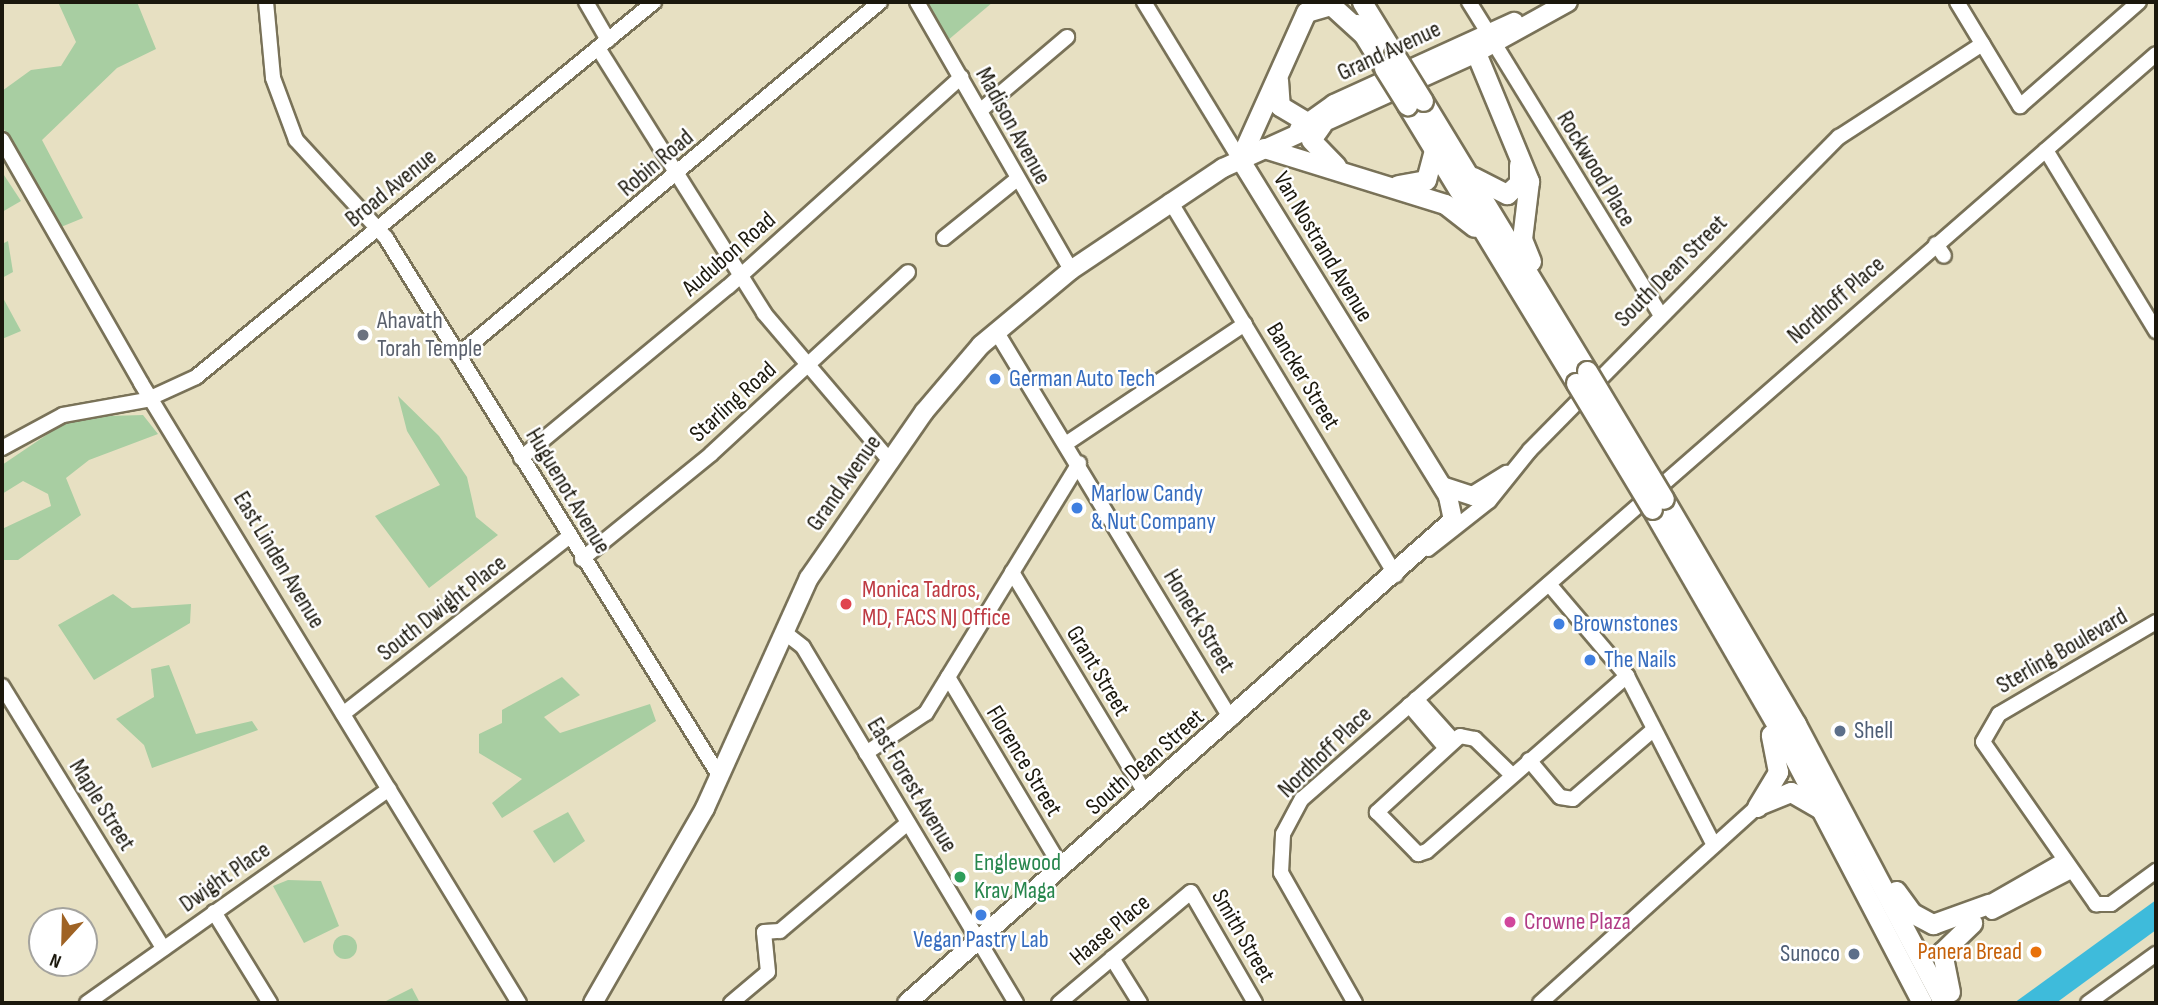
<!DOCTYPE html>
<html>
<head>
<meta charset="utf-8">
<style>
  body { margin:0 }
  #map { position:relative; width:2158px; height:1005px; overflow:hidden; background:#e7e0c2; font-family:"Sofia Sans Condensed",sans-serif }
  div>[style] { position:absolute }
  .green>* { inset:0; background:#a8cea2 }
  .round { border-radius:50% }
  .water>* { inset:0; background:#3ebbdb }
  .roads { filter:drop-shadow(2px 0 #797258) drop-shadow(-2px 0 #797258) drop-shadow(0 2px #797258) drop-shadow(0 -2px #797258) }
  .minor>* { height:14px; margin:-7px; padding:0 7px; transform-origin:7px; border-radius:7px; background:#fff }
  .major>* { height:18px; margin:-9px; padding:0 9px; transform-origin:9px; border-radius:9px; background:#fff }
  .highway>* { height:19px; margin:-9.5px; padding:0 9.5px; transform-origin:9.5px; border-radius:9.5px; background:#fff }
  .bridges { filter:drop-shadow(2px 0 #797258) drop-shadow(-2px 0 #797258) drop-shadow(0 2px #797258) drop-shadow(0 -2px #797258) }
  .highway-bridge>* { height:19px; margin:-9.5px; padding:0 9.5px; transform-origin:9.5px; border-radius:9.5px; background:#fff }
  .dots>* { width:19px; height:19px; translate:-50% -50%; box-sizing:border-box; border:4px solid #fff; border-radius:50% }
  span { translate:-50% -50%; white-space:nowrap; text-align:center; line-height:1.15; -webkit-text-stroke:5px #fff; paint-order:stroke }
  .street-label { font-size:24px; color:#1b180d }
  .worship-label { font-size:24px; color:#5b616d }
  .left { translate:0 -50%; text-align:left }
  .shop-label { font-size:24px; color:#366cbe }
  .health-label { font-size:24px; color:#be3a42 }
  .service-label { font-size:24px; color:#4e5e75 }
  .right { translate:-100% -50%; text-align:right }
  .leisure-label { font-size:24px; color:#27864d }
  .hotel-label { font-size:24px; color:#b23c85 }
  .food-label { font-size:24px; color:#c56008 }
  .frame { position:absolute; inset:0; border:4px solid #1b180d; pointer-events:none }
  .north { position:absolute; left:28px; top:907px; width:70px; height:70px; box-sizing:border-box; background:#fff; border:2px solid #a4a39e; border-radius:50%; rotate:202deg; font-size:19px; font-weight:700; line-height:28px; text-align:center; color:#1b180d }
  .north::after { content:''; display:block; margin:auto; width:24px; height:32px; background:#9f6325; clip-path:polygon(50% 0,100% 100%,50% 72%,0 100%) }
</style>
</head>
<body>
<div id="map">
  <div class="green">
    <div style="clip-path:polygon(58px 2px,137px 2px,156px 49px,117px 68px,42px 140px,83px 218px,61px 227px,2px 126px,2px 91px,31px 70px,61px 66px,76px 42px)"></div>
    <div style="clip-path:polygon(922px 2px,993px 2px,947px 41px)"></div>
    <div style="clip-path:polygon(2px 172px,21px 201px,2px 212px)"></div>
    <div style="clip-path:polygon(8px 241px,13px 272px,2px 278px,2px 244px)"></div>
    <div style="clip-path:polygon(2px 296px,21px 331px,2px 339px)"></div>
    <div style="clip-path:polygon(398px 396px,439px 436px,467px 477px,476px 517px,498px 535px,429px 588px,375px 516px,440px 485px,407px 431px)"></div>
    <div style="clip-path:polygon(143px 415px,158px 434px,89px 460px,66px 478px,81px 515px,18px 560px,2px 560px,2px 529px,51px 506px,48px 494px,23px 481px,2px 494px,2px 465px,73px 417px)"></div>
    <div style="clip-path:polygon(113px 594px,132px 608px,191px 604px,190px 623px,94px 680px,58px 625px)"></div>
    <div style="clip-path:polygon(169px 665px,196px 734px,252px 721px,258px 730px,152px 768px,144px 745px,116px 719px,154px 697px,151px 669px)"></div>
    <div style="clip-path:polygon(562px 677px,580px 695px,544px 717px,560px 733px,650px 704px,656px 721px,502px 818px,492px 803px,522px 779px,479px 753px,479px 734px,502px 723px,502px 710px)"></div>
    <div style="clip-path:polygon(568px 812px,585px 841px,554px 863px,533px 831px)"></div>
    <div style="clip-path:polygon(288px 880px,321px 881px,339px 926px,304px 943px,273px 886px)"></div>
    <div class="round" style="left:333px;top:935px;width:24px;height:24px"></div>
    <div style="clip-path:polygon(412px 988px,420px 1003px,382px 1003px)"></div>
  </div>
  <div class="water">
    <div style="clip-path:polygon(2156px 900px,2156px 930px,2056px 1003px,2014px 1003px)"></div>
  </div>
  <div class="roads">
    <div class="minor">
      <div style="left:266px;top:2px;width:76px;rotate:84.7deg"></div>
      <div style="left:273px;top:78px;width:66px;rotate:69.6deg"></div>
      <div style="left:296px;top:140px;width:133px;rotate:47.4deg"></div>
      <div style="left:386px;top:238px;width:634px;rotate:58.21deg"></div>
      <div style="left:586px;top:2px;width:44px;rotate:59.9deg"></div>
      <div style="left:917px;top:2px;width:309px;rotate:60.1deg"></div>
      <div style="left:1144px;top:2px;width:184px;rotate:58.6deg"></div>
      <div style="left:1469px;top:2px;width:36px;rotate:58deg"></div>
      <div style="left:1957px;top:2px;width:122px;rotate:58.8deg"></div>
      <div style="left:2020px;top:106px;width:158px;rotate:-41.2deg"></div>
      <div style="left:1494px;top:43px;width:320px;rotate:58.5deg"></div>
      <div style="left:598px;top:48px;width:313px;rotate:57.9deg"></div>
      <div style="left:764px;top:313px;width:193px;rotate:49.6deg"></div>
      <div style="left:981px;top:110px;width:113px;rotate:-40.3deg"></div>
      <div style="left:2px;top:140px;width:280px;rotate:60.2deg"></div>
      <div style="left:141px;top:383px;width:726px;rotate:58.63deg"></div>
      <div style="left:2046px;top:150px;width:212px;rotate:58.7deg"></div>
      <div style="left:1170px;top:201px;width:437px;rotate:58.9deg"></div>
      <div style="left:944px;top:238px;width:92px;rotate:-38.9deg"></div>
      <div style="left:1936px;top:244px;width:14px;rotate:56deg"></div>
      <div style="left:996px;top:331px;width:454px;rotate:58.8deg"></div>
      <div style="left:458px;top:355px;width:550px;rotate:-39.91deg"></div>
      <div style="left:1067px;top:443px;width:214px;rotate:-33.8deg"></div>
      <div style="left:2px;top:448px;width:69px;rotate:-28.4deg"></div>
      <div style="left:63px;top:415px;width:84px;rotate:-10.2deg"></div>
      <div style="left:146px;top:400px;width:55px;rotate:-24.7deg"></div>
      <div style="left:196px;top:377px;width:592px;rotate:-39.31deg"></div>
      <div style="left:521px;top:458px;width:268px;rotate:-39.6deg"></div>
      <div style="left:728px;top:287px;width:314px;rotate:-42deg"></div>
      <div style="left:1428px;top:549px;width:78px;rotate:-38.2deg"></div>
      <div style="left:1489px;top:501px;width:65px;rotate:-51.2deg"></div>
      <div style="left:1530px;top:450px;width:440px;rotate:-45.4deg"></div>
      <div style="left:1839px;top:137px;width:171px;rotate:-33deg"></div>
      <div style="left:582px;top:559px;width:166px;rotate:-39.1deg"></div>
      <div style="left:711px;top:454px;width:268px;rotate:-42.7deg"></div>
      <div style="left:1012px;top:572px;width:259px;rotate:58.9deg"></div>
      <div style="left:1549px;top:584px;width:121px;rotate:49.7deg"></div>
      <div style="left:1627px;top:676px;width:190px;rotate:62.8deg"></div>
      <div style="left:2156px;top:622px;width:182px;rotate:149.6deg"></div>
      <div style="left:1999px;top:714px;width:32px;rotate:120deg"></div>
      <div style="left:1983px;top:742px;width:198px;rotate:55.1deg"></div>
      <div style="left:2096px;top:904px;width:15px"></div>
      <div style="left:2111px;top:904px;width:56px;rotate:-36.3deg"></div>
      <div style="left:784px;top:632px;width:24px;rotate:38deg"></div>
      <div style="left:803px;top:647px;width:415px;rotate:59.1deg"></div>
      <div style="left:948px;top:677px;width:222px;rotate:59.2deg"></div>
      <div style="left:2px;top:686px;width:308px;rotate:58.4deg"></div>
      <div style="left:1416px;top:699px;width:54px;rotate:48deg"></div>
      <div style="left:1409px;top:705px;width:54px;rotate:49.5deg"></div>
      <div style="left:343px;top:714px;width:287px;rotate:-38.1deg"></div>
      <div style="left:866px;top:753px;width:72px;rotate:-33.7deg"></div>
      <div style="left:926px;top:713px;width:293px;rotate:-58.5deg"></div>
      <div style="left:1529px;top:760px;width:48px;rotate:50deg"></div>
      <div style="left:1560px;top:797px;width:13px;rotate:9deg"></div>
      <div style="left:1573px;top:799px;width:106px;rotate:-40.8deg"></div>
      <div style="left:1512px;top:775px;width:52px;rotate:-135.8deg"></div>
      <div style="left:1475px;top:739px;width:15px;rotate:-169deg"></div>
      <div style="left:1460px;top:736px;width:113px;rotate:137.5deg"></div>
      <div style="left:1377px;top:812px;width:59px;rotate:45.7deg"></div>
      <div style="left:1418px;top:854px;width:9px;rotate:-18deg"></div>
      <div style="left:1427px;top:851px;width:266px;rotate:-41.2deg"></div>
      <div style="left:1989px;top:903px;width:86px;rotate:-29.8deg"></div>
      <div style="left:214px;top:912px;width:107px;rotate:58.4deg"></div>
      <div style="left:1992px;top:912px;width:89px;rotate:-27.4deg"></div>
      <div style="left:1112px;top:958px;width:53px;rotate:58.1deg"></div>
      <div style="left:87px;top:1003px;width:370px;rotate:-35.3deg"></div>
      <div style="left:731px;top:1003px;width:48px;rotate:-40deg"></div>
      <div style="left:768px;top:972px;width:40px;rotate:-95.7deg"></div>
      <div style="left:764px;top:932px;width:16px;rotate:-4deg"></div>
      <div style="left:780px;top:931px;width:167px;rotate:-40.2deg"></div>
      <div style="left:1059px;top:1003px;width:172px;rotate:-40.1deg"></div>
      <div style="left:1191px;top:892px;width:128px;rotate:60deg"></div>
      <div style="left:1355px;top:1003px;width:150px;rotate:-119.6deg"></div>
      <div style="left:1281px;top:873px;width:39px;rotate:-87deg"></div>
      <div style="left:1283px;top:834px;width:40px;rotate:-62deg"></div>
      <div style="left:1302px;top:799px;width:1133px;rotate:-41.1deg"></div>
      <div style="left:1540px;top:1003px;width:292px;rotate:-42.1deg"></div>
      <div style="left:2088px;top:1003px;width:84px;rotate:-35.8deg"></div>
    </div>
    <div class="major">
      <div style="left:1299px;top:129px;width:43px;rotate:-35.5deg"></div>
      <div style="left:1334px;top:104px;width:198px;rotate:-24.5deg"></div>
      <div style="left:1442px;top:486px;width:33px;rotate:18deg"></div>
      <div style="left:1473px;top:496px;width:40px;rotate:-32deg"></div>
      <div style="left:593px;top:1003px;width:225px;rotate:-60.1deg"></div>
      <div style="left:705px;top:808px;width:252px;rotate:-65.7deg"></div>
      <div style="left:809px;top:578px;width:202px;rotate:-55.3deg"></div>
      <div style="left:924px;top:412px;width:88px;rotate:-49.6deg"></div>
      <div style="left:981px;top:345px;width:117px;rotate:-39.8deg"></div>
      <div style="left:1071px;top:270px;width:183px;rotate:-33.9deg"></div>
      <div style="left:1223px;top:168px;width:278px;rotate:-24.4deg"></div>
      <div style="left:1476px;top:53px;width:105px;rotate:-29deg"></div>
      <div style="left:907px;top:1003px;width:729px;rotate:-41.5deg"></div>
      <div style="left:1453px;top:520px;width:25px;rotate:-102deg"></div>
      <div style="left:1448px;top:496px;width:396px;rotate:-121.7deg"></div>
    </div>
    <div class="highway">
      <div style="left:1362px;top:2px;width:61px;rotate:58.4deg"></div>
      <div style="left:1357px;top:24px;width:52px;rotate:58.5deg"></div>
      <div style="left:1476px;top:53px;width:139px;rotate:67.5deg"></div>
      <div style="left:1529px;top:181px;width:58px;rotate:96.9deg"></div>
      <div style="left:1522px;top:239px;width:24px;rotate:68deg"></div>
      <div style="left:1278px;top:80px;width:26px;rotate:86deg"></div>
      <div style="left:1280px;top:106px;width:31px;rotate:31deg"></div>
      <div style="left:1423px;top:101px;width:316px;rotate:58.7deg"></div>
      <div style="left:1407px;top:105px;width:325px;rotate:58.7deg"></div>
      <div style="left:1322px;top:124px;width:19px;rotate:125deg"></div>
      <div style="left:1311px;top:140px;width:36px;rotate:46deg"></div>
      <div style="left:1264px;top:148px;width:189px;rotate:17.2deg"></div>
      <div style="left:1445px;top:204px;width:37px;rotate:38deg"></div>
      <div style="left:1240px;top:159px;width:161px;rotate:-65.8deg"></div>
      <div style="left:1306px;top:12px;width:26px;rotate:-16deg"></div>
      <div style="left:1331px;top:5px;width:43px;rotate:42.2deg"></div>
      <div style="left:1473px;top:177px;width:38px;rotate:27deg"></div>
      <div style="left:1507px;top:194px;width:16px;rotate:-43deg"></div>
      <div style="left:1519px;top:183px;width:18px;rotate:-90deg"></div>
      <div style="left:1398px;top:185px;width:28px;rotate:-10deg"></div>
      <div style="left:1426px;top:180px;width:31px;rotate:-75deg"></div>
      <div style="left:1664px;top:499px;width:261px;rotate:59.6deg"></div>
      <div style="left:1796px;top:724px;width:316px;rotate:62.1deg"></div>
      <div style="left:1652px;top:509px;width:254px;rotate:60deg"></div>
      <div style="left:1779px;top:729px;width:309px;rotate:62.4deg"></div>
      <div style="left:1761px;top:804px;width:32px;rotate:-22deg"></div>
      <div style="left:1791px;top:792px;width:34px;rotate:30deg"></div>
      <div style="left:1757px;top:807px;width:41px;rotate:-59deg"></div>
      <div style="left:1778px;top:772px;width:38px;rotate:-101deg"></div>
      <div style="left:1896px;top:891px;width:27px;rotate:54deg"></div>
      <div style="left:1912px;top:913px;width:24px;rotate:28deg"></div>
      <div style="left:1933px;top:924px;width:59px;rotate:-20deg"></div>
      <div style="left:1950px;top:992px;width:41px;rotate:-101.3deg"></div>
      <div style="left:1942px;top:952px;width:42px;rotate:-44deg"></div>
    </div>
  </div>
  <div class="bridges">
    <div class="highway-bridge">
      <div style="left:1394px;top:54px;width:55px;rotate:58.3deg"></div>
      <div style="left:1384px;top:68px;width:44px;rotate:58.1deg"></div>
      <div style="left:1587px;top:371px;width:149px;rotate:59deg"></div>
      <div style="left:1576px;top:383px;width:147px;rotate:58.9deg"></div>
    </div>
  </div>
  <div class="dots">
    <div style="left:363px;top:335px;background:#6b7280"></div>
    <div style="left:995px;top:379px;background:#3f7fe0"></div>
    <div style="left:1077px;top:508px;background:#3f7fe0"></div>
    <div style="left:846px;top:604px;background:#e0444e"></div>
    <div style="left:1559px;top:624px;background:#3f7fe0"></div>
    <div style="left:1590px;top:660px;background:#3f7fe0"></div>
    <div style="left:1840px;top:731px;background:#5c6f8a"></div>
    <div style="left:960px;top:877px;background:#2e9e5b"></div>
    <div style="left:981px;top:915px;background:#3f7fe0"></div>
    <div style="left:1510px;top:922px;background:#d1479c"></div>
    <div style="left:2036px;top:952px;background:#e8710a"></div>
    <div style="left:1854px;top:954px;background:#5c6f8a"></div>
  </div>
  <div class="street-label">
    <span style="left:1389px;top:51px;rotate:-25deg">Grand Avenue</span>
    <span style="left:1013px;top:126px;rotate:61deg">Madison Avenue</span>
    <span style="left:656px;top:163px;rotate:-40deg">Robin Road</span>
    <span style="left:1596px;top:169px;rotate:59deg">Rockwood Place</span>
    <span style="left:391px;top:188px;rotate:-39deg">Broad Avenue</span>
    <span style="left:1323px;top:247px;rotate:59deg">Van Nostrand Avenue</span>
    <span style="left:729px;top:254px;rotate:-41deg">Audubon Road</span>
    <span style="left:1671px;top:271px;rotate:-45deg">South Dean Street</span>
    <span style="left:1836px;top:300px;rotate:-41deg">Nordhoff Place</span>
    <span style="left:1303px;top:376px;rotate:59deg">Bancker Street</span>
    <span style="left:733px;top:402px;rotate:-42deg">Starling Road</span>
    <span style="left:844px;top:483px;rotate:-55deg">Grand Avenue</span>
    <span style="left:568px;top:491px;rotate:59deg">Huguenot Avenue</span>
    <span style="left:279px;top:560px;rotate:59deg">East Linden Avenue</span>
    <span style="left:442px;top:608px;rotate:-38deg">South Dwight Place</span>
    <span style="left:1199px;top:621px;rotate:59deg">Honeck Street</span>
    <span style="left:2062px;top:651px;rotate:-30deg">Sterling Boulevard</span>
    <span style="left:1098px;top:671px;rotate:59deg">Grant Street</span>
    <span style="left:1325px;top:752px;rotate:-44deg">Nordhoff Place</span>
    <span style="left:1024px;top:761px;rotate:59deg">Florence Street</span>
    <span style="left:1145px;top:762px;rotate:-41deg">South Dean Street</span>
    <span style="left:912px;top:785px;rotate:59deg">East Forest Avenue</span>
    <span style="left:102px;top:805px;rotate:58deg">Maple Street</span>
    <span style="left:225px;top:877px;rotate:-35deg">Dwight Place</span>
    <span style="left:1110px;top:930px;rotate:-40deg">Haase Place</span>
    <span style="left:1243px;top:936px;rotate:60deg">Smith Street</span>
  </div>
  <div class="worship-label">
    <span class="left" style="left:377px;top:335px">Ahavath<br>Torah Temple</span>
  </div>
  <div class="shop-label">
    <span class="left" style="left:1009px;top:379px">German Auto Tech</span>
    <span class="left" style="left:1091px;top:508px">Marlow Candy<br>&amp; Nut Company</span>
    <span class="left" style="left:1573px;top:624px">Brownstones</span>
    <span class="left" style="left:1604px;top:660px">The Nails</span>
    <span style="left:981px;top:940px">Vegan Pastry Lab</span>
  </div>
  <div class="health-label">
    <span class="left" style="left:862px;top:604px">Monica Tadros,<br>MD, FACS NJ Office</span>
  </div>
  <div class="service-label">
    <span class="left" style="left:1854px;top:731px">Shell</span>
    <span class="right" style="left:1840px;top:954px">Sunoco</span>
  </div>
  <div class="leisure-label">
    <span class="left" style="left:974px;top:877px">Englewood<br>Krav Maga</span>
  </div>
  <div class="hotel-label">
    <span class="left" style="left:1524px;top:922px">Crowne Plaza</span>
  </div>
  <div class="food-label">
    <span class="right" style="left:2022px;top:952px">Panera Bread</span>
  </div>
  <div class="frame"></div>
  <div class="north">N</div>
</div>
</body>
</html>
